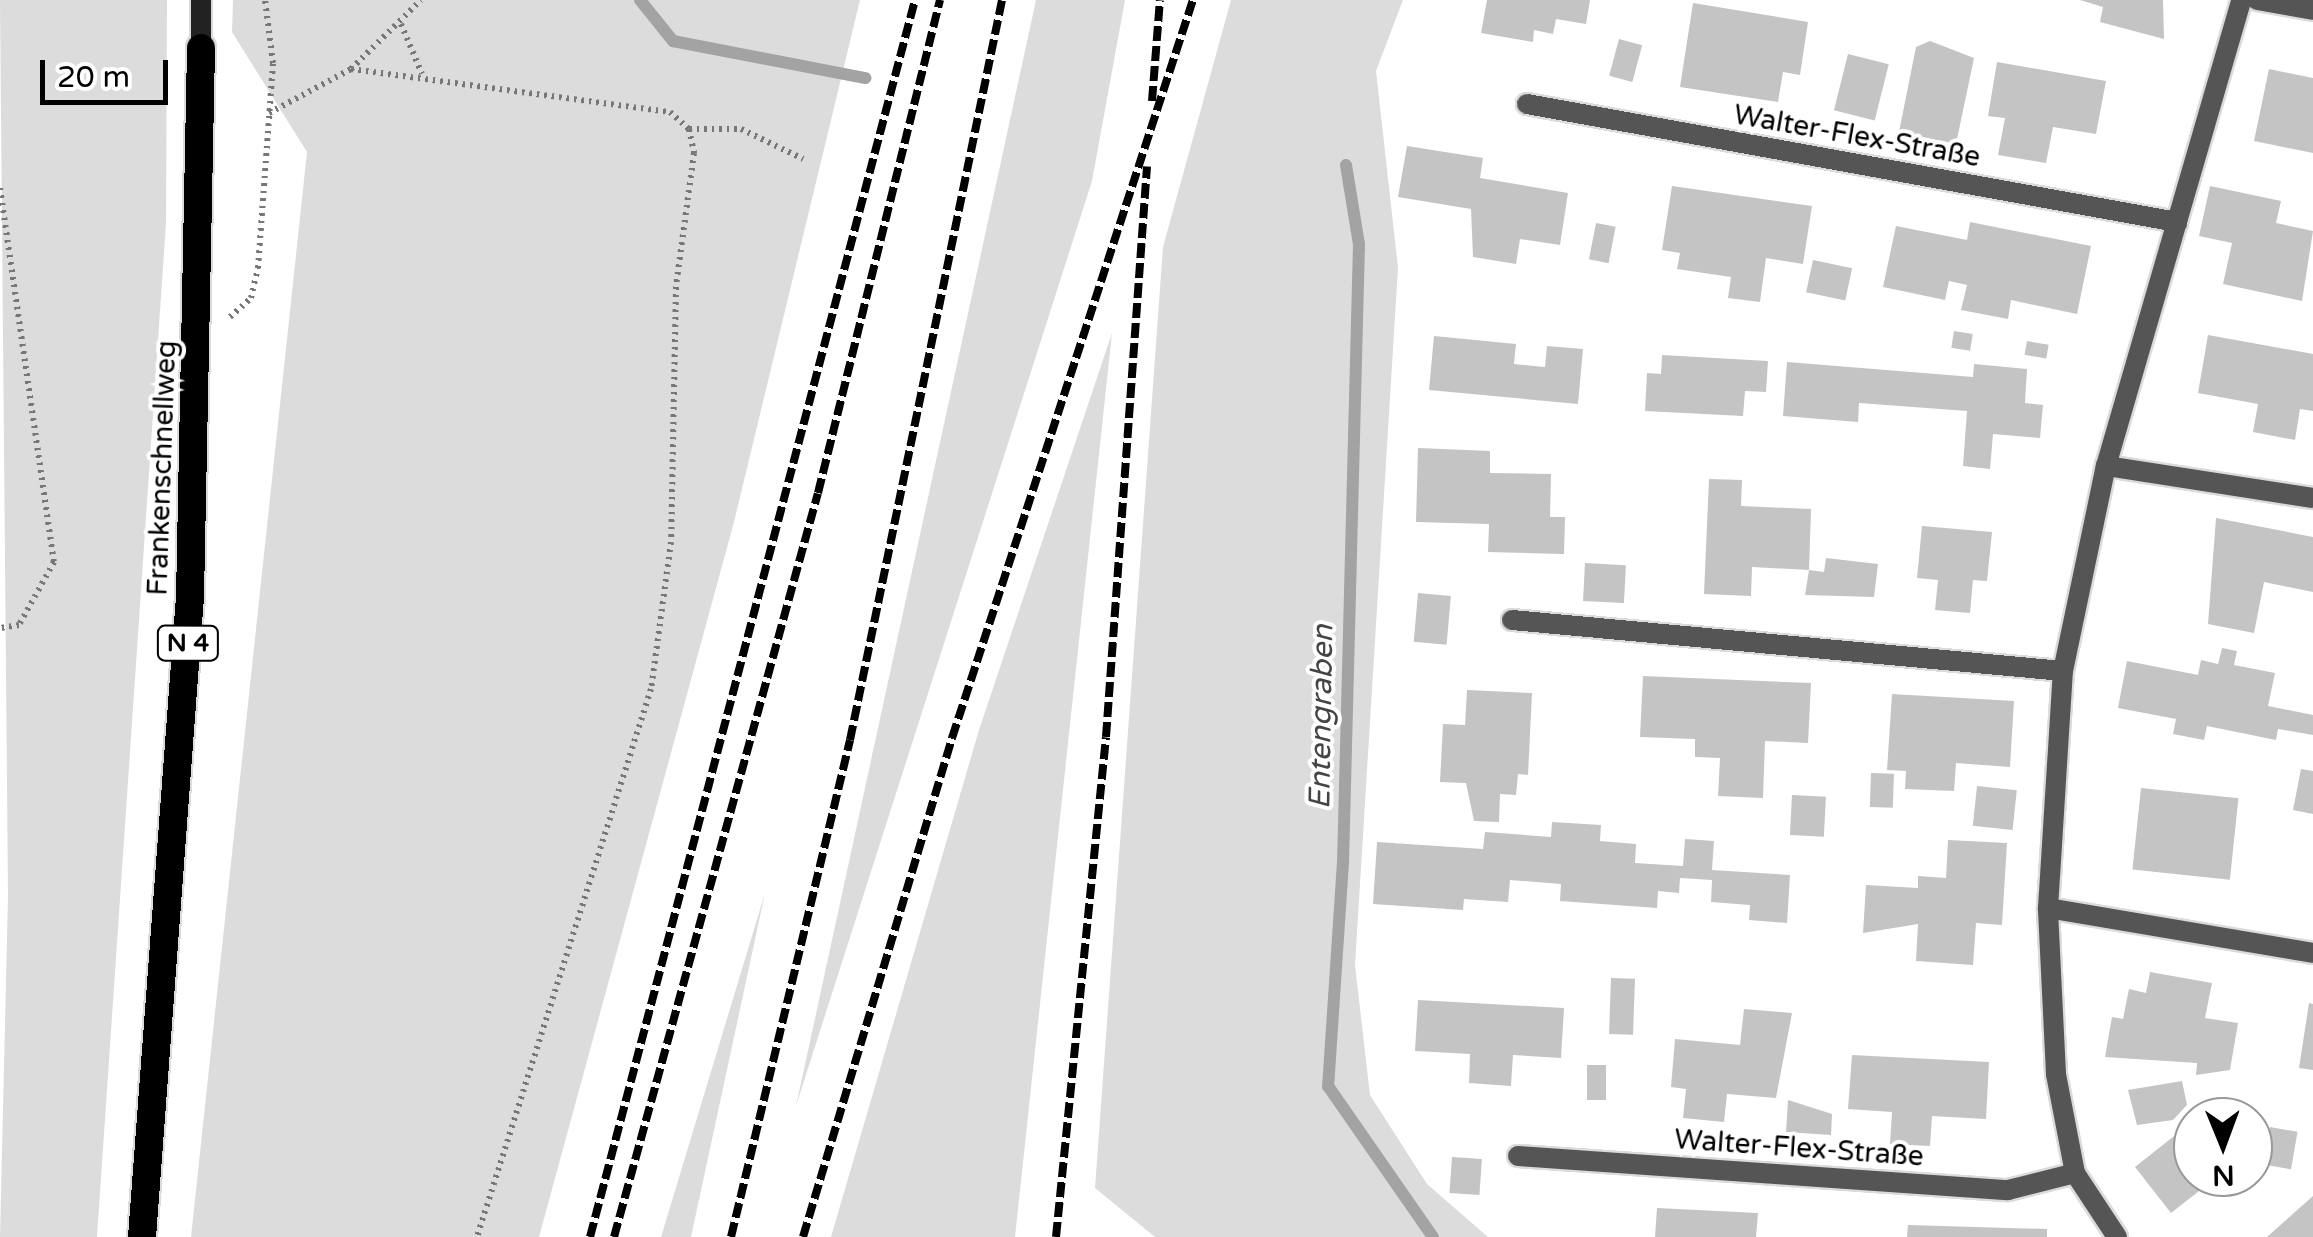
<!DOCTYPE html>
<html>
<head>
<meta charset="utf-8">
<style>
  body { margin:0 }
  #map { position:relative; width:2313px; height:1237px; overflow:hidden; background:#fff; font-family:"Varela Round",sans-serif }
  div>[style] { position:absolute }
  .green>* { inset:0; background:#dcdcdc }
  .stream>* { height:12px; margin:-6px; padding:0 6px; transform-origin:6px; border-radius:6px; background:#a3a3a3 }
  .building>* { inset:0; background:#c4c4c4; transform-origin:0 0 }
  .path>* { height:6px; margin-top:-3px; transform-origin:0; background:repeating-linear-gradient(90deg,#777 0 2.5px,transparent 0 7.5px) }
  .roads { filter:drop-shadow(2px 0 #dbdbdb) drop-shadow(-2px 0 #dbdbdb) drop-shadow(0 2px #dbdbdb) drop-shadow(0 -2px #dbdbdb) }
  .minor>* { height:20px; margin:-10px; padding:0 10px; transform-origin:10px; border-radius:10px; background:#555 }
  .secondary>* { height:20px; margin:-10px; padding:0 10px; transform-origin:10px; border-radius:10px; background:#222 }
  .trunk>* { height:28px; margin:-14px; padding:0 14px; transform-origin:14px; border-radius:14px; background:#000 }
  .rail>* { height:8px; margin-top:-4px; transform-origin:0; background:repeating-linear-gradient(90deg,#000 0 15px,transparent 0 20px) }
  span { translate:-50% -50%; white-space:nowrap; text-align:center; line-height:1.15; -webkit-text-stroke:8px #fff; paint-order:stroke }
  .shield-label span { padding:2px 8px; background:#fff; border:2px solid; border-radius:8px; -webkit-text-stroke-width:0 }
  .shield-label { font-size:25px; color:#000; font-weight:700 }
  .street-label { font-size:28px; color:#000 }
  .water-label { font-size:30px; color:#444; font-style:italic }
  .north { position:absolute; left:2173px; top:1097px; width:100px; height:100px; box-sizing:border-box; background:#fff; border:2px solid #999; border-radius:50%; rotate:179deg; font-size:28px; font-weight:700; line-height:40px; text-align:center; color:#000 }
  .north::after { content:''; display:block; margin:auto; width:35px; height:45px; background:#000; clip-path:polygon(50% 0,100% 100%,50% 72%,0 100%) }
  .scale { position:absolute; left:40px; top:60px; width:128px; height:45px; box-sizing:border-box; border:5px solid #000; border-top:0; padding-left:12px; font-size:30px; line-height:35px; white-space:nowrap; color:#000; -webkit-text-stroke:8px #fff; paint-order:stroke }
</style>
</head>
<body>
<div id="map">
  <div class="green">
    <div style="clip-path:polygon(0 0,167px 0,166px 223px,97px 1237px,0 1237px,8px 896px)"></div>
    <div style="clip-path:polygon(233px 0,860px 0,734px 522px,539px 1237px,191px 1237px,307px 152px,232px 32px)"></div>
    <div style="clip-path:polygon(1036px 0,1125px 0,1092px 181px,796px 1106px)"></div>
    <div style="clip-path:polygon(1231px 0,1403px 0,1376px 71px,1398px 268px,1355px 965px,1370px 1095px,1427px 1184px,1488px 1237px,1155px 1237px,1095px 1188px,1163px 247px)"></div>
    <div style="clip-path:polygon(1112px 333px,1015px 1237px,831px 1237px,979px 730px)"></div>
    <div style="clip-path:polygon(765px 893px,691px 1237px,661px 1237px)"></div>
  </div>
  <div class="stream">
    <div style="left:640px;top:0;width:53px;rotate:51.2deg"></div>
    <div style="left:673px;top:41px;width:196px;rotate:10.9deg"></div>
    <div style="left:1346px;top:165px;width:80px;rotate:80.7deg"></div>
    <div style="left:1359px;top:244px;width:618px;rotate:91.48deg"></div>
    <div style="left:1343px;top:862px;width:225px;rotate:93.8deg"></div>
    <div style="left:1328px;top:1086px;width:184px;rotate:55.2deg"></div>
  </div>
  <div class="building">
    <div style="clip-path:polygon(1487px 0,1590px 0,1586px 24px,1556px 19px,1553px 34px,1534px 30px,1533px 42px,1481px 33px)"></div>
    <div style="clip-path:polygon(2080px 0,2163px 0,2164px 39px,2100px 22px,2103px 7px)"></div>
    <div style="clip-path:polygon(1693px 3px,1808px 22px,1800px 75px,1783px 72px,1778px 102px,1680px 87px)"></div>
    <div style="left:1619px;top:39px;width:24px;height:38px;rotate:15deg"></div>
    <div style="clip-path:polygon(1930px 41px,1974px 58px,1956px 144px,1899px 132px,1916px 47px)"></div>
    <div style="left:1848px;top:54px;width:42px;height:58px;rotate:14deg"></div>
    <div style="clip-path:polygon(1997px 62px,2106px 81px,2096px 134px,2053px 127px,2046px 163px,1998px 155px,2005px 118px,1988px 116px)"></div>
    <div style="clip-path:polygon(2269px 69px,2313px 78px,2313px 153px,2254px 141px)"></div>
    <div style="clip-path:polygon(1407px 146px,1483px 158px,1480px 178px,1568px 193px,1560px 245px,1520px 239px,1516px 264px,1473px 257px,1471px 209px,1398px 197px)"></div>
    <div style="clip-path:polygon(1672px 186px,1812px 206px,1803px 264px,1766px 258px,1760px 302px,1728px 298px,1731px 277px,1677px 269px,1680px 253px,1662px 250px)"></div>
    <div style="clip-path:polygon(2210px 186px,2281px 201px,2276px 223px,2313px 231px,2302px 301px,2223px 284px,2232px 243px,2199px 236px)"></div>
    <div style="clip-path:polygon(1970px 222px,2091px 246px,2077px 314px,2011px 300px,2008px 319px,1961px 310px,1967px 285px,1949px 281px,1945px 300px,1883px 287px,1896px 226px,1967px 240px)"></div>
    <div style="left:1596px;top:223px;width:20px;height:37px;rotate:11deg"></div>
    <div style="left:1813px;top:260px;width:40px;height:33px;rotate:12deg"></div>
    <div style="left:1954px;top:331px;width:19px;height:17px;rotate:9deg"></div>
    <div style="clip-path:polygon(2208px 335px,2313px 354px,2313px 411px,2300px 409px,2295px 440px,2253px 432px,2258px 404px,2198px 393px)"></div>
    <div style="clip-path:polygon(1434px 336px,1516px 344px,1514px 364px,1545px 367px,1547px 346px,1583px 349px,1578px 404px,1429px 390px)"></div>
    <div style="left:2027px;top:341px;width:22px;height:14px;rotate:10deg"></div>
    <div style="clip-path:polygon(1662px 355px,1768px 361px,1766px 392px,1745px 391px,1743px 416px,1645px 411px,1647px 373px,1661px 374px)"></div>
    <div style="clip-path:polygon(1787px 362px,1973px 377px,1974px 364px,2027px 369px,2025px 403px,2043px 405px,2040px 438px,1993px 434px,1990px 469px,1963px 466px,1967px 411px,1859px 403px,1858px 422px,1783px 416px)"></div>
    <div style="clip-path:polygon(1418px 448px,1490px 451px,1490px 473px,1551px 474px,1550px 517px,1565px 517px,1564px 554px,1488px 552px,1489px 524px,1416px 522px)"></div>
    <div style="clip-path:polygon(1709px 479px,1742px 480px,1741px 506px,1811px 509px,1809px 570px,1752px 567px,1751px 596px,1704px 594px)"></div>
    <div style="clip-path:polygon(2216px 518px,2313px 537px,2313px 592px,2264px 582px,2254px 633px,2208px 624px)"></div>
    <div style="clip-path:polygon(1922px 526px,1992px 532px,1987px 581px,1973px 580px,1970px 613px,1935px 610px,1938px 580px,1917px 578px)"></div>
    <div style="clip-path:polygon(1826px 558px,1878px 564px,1874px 597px,1805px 595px,1809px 570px,1824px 572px)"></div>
    <div style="left:1585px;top:563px;width:41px;height:38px;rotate:3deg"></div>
    <div style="left:1418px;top:593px;width:33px;height:49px;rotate:5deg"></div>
    <div style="clip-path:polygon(2222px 648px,2237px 651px,2234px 665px,2275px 673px,2268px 706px,2313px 715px,2313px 735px,2278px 729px,2276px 740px,2207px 726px,2204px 740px,2173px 734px,2176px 719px,2118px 708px,2127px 661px,2198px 675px,2201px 660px,2218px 664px)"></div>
    <div style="clip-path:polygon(1643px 676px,1811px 683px,1808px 743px,1765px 741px,1763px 798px,1718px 796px,1720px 758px,1695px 757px,1695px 739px,1640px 737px)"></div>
    <div style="clip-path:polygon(1467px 690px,1532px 693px,1528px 775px,1518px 774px,1516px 795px,1500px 794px,1499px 822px,1474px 821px,1466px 783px,1440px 782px,1443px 724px,1465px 725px)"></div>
    <div style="clip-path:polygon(1892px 694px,2014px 701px,2010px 767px,1956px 763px,1954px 791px,1905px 789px,1906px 771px,1887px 770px)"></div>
    <div style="clip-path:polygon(2301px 769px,2313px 771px,2313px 814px,2293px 810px)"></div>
    <div style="left:1871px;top:773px;width:23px;height:34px;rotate:2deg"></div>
    <div style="left:1977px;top:786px;width:40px;height:40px;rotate:6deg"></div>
    <div style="left:2141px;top:788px;width:98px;height:82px;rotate:6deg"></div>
    <div style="left:1792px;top:795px;width:34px;height:40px;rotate:3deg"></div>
    <div style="clip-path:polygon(1552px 822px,1601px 825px,1600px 841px,1636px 844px,1635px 863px,1683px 866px,1685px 839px,1714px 841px,1712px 870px,1790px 875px,1787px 923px,1749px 920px,1750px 905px,1711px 902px,1712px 880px,1680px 878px,1679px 893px,1658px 891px,1657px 908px,1560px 901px,1561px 884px,1510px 880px,1508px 902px,1464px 899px,1463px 910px,1373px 904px,1377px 842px,1483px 849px,1485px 832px,1551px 837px)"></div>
    <div style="clip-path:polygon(1948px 840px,2007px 843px,2002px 925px,1976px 923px,1973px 965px,1916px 961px,1918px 924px,1863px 933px,1866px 885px,1918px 888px,1918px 876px,1946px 878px)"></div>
    <div style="clip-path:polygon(2150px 972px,2212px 983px,2205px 1018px,2238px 1023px,2230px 1070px,2196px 1075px,2197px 1063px,2105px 1057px,2112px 1017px,2123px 1019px,2129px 989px,2146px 993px)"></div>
    <div style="left:1611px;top:978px;width:24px;height:56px;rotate:2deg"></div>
    <div style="clip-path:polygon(1418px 1000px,1564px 1008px,1561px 1058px,1513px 1055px,1511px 1086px,1469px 1083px,1470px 1054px,1415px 1051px)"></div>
    <div style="clip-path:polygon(2309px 1003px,2313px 1004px,2313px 1070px,2299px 1068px)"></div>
    <div style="clip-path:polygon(1744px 1009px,1792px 1013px,1776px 1098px,1727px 1094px,1724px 1122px,1683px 1118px,1686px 1089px,1671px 1087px,1675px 1039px,1740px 1045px)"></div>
    <div style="clip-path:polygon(1852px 1055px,1989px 1062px,1986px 1119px,1932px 1116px,1930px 1146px,1890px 1144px,1892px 1112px,1848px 1109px)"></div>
    <div style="left:1587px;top:1065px;width:19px;height:35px"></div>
    <div style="clip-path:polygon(2182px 1081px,2187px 1105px,2173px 1120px,2137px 1125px,2128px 1090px)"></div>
    <div style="clip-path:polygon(1788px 1100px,1832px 1114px,1831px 1135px,1786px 1132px)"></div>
    <div style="clip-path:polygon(2217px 1102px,2229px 1117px,2198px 1117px)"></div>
    <div style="clip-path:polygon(2193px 1121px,2193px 1177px,2217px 1177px,2171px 1213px,2135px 1167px)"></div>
    <div style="left:2270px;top:1127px;width:28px;height:38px;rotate:10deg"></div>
    <div style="left:1452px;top:1157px;width:30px;height:36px;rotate:4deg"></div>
    <div style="clip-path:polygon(2313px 1196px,2313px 1237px,2267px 1237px)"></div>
    <div style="clip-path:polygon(1657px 1208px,1758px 1213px,1756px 1237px,1655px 1237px)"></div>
    <div style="clip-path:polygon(1908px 1225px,2047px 1229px,2047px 1237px,1907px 1237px)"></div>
  </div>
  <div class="path">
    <div style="left:401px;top:24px;width:54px;rotate:67.2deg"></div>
    <div style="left:351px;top:69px;width:322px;rotate:7.7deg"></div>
    <div style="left:670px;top:112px;width:25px;rotate:42deg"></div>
    <div style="left:689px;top:129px;width:25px;rotate:78deg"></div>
    <div style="left:694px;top:153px;width:135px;rotate:97.7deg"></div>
    <div style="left:676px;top:287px;width:255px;rotate:91.1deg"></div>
    <div style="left:671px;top:542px;width:148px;rotate:97.7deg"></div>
    <div style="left:651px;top:689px;width:575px;rotate:107.62deg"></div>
    <div style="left:269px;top:113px;width:93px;rotate:-28.2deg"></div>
    <div style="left:351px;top:69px;width:98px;rotate:-44.6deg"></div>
    <div style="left:689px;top:129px;width:52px"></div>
    <div style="left:741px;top:129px;width:69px;rotate:25.8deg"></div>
    <div style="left:0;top:188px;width:378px;rotate:81.8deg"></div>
    <div style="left:54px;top:562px;width:72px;rotate:119.1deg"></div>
    <div style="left:19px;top:625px;width:19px;rotate:171deg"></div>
    <div style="left:230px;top:317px;width:28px;rotate:-42deg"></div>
    <div style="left:251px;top:298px;width:31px;rotate:-77deg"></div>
    <div style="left:258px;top:268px;width:206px;rotate:-85.8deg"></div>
    <div style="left:273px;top:63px;width:64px;rotate:-97.2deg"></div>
  </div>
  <div class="roads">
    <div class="minor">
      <div style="left:2257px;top:0;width:57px;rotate:10.1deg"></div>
      <div style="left:1527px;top:104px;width:661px;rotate:10.29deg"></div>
      <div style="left:2106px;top:466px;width:209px;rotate:8.8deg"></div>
      <div style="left:1512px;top:620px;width:553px;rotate:5.29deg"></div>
      <div style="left:2048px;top:908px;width:269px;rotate:9.6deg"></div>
      <div style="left:1518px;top:1156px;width:491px;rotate:4deg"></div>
      <div style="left:2008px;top:1190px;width:69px;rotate:-14.2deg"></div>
      <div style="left:2117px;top:1237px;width:77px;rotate:-123.3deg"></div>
      <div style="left:2075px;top:1173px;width:101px;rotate:-100.9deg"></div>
      <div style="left:2056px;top:1074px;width:166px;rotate:-92.8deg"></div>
      <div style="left:2048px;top:908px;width:237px;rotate:-86.4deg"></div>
      <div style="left:2063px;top:671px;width:209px;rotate:-78.2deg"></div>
      <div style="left:2106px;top:466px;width:485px;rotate:-73.8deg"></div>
    </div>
    <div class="secondary">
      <div style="left:201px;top:48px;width:48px;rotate:-90deg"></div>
    </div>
    <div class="trunk">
      <div style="left:142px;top:1237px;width:642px;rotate:-85.71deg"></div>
      <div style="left:190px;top:597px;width:549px;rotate:-88.85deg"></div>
    </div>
  </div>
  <div class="rail">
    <div style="left:1152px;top:101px;width:101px;rotate:-85.5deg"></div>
    <div style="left:590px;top:1237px;width:1279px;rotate:-75.28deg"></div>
    <div style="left:614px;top:1237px;width:771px;rotate:-74.67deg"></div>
    <div style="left:818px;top:493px;width:508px;rotate:-76.1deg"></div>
    <div style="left:731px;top:1237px;width:511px;rotate:-76.53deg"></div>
    <div style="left:850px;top:740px;width:755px;rotate:-78.39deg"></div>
    <div style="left:803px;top:1237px;width:521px;rotate:-73.37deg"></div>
    <div style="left:952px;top:738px;width:776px;rotate:-71.92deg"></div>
    <div style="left:1056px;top:1237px;width:502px;rotate:-84.29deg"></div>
    <div style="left:1106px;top:737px;width:572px;rotate:-85.89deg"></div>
  </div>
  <div class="shield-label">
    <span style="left:188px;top:643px">N 4</span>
  </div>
  <div class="street-label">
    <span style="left:1857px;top:136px;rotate:10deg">Walter-Flex-Straße</span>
    <span style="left:162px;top:468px;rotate:-88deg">Frankenschnellweg</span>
    <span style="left:1799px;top:1148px;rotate:4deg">Walter-Flex-Straße</span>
  </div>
  <div class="water-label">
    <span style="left:1322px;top:717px;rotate:-89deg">Entengraben</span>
  </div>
  <div class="north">N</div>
  <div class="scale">20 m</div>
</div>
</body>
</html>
